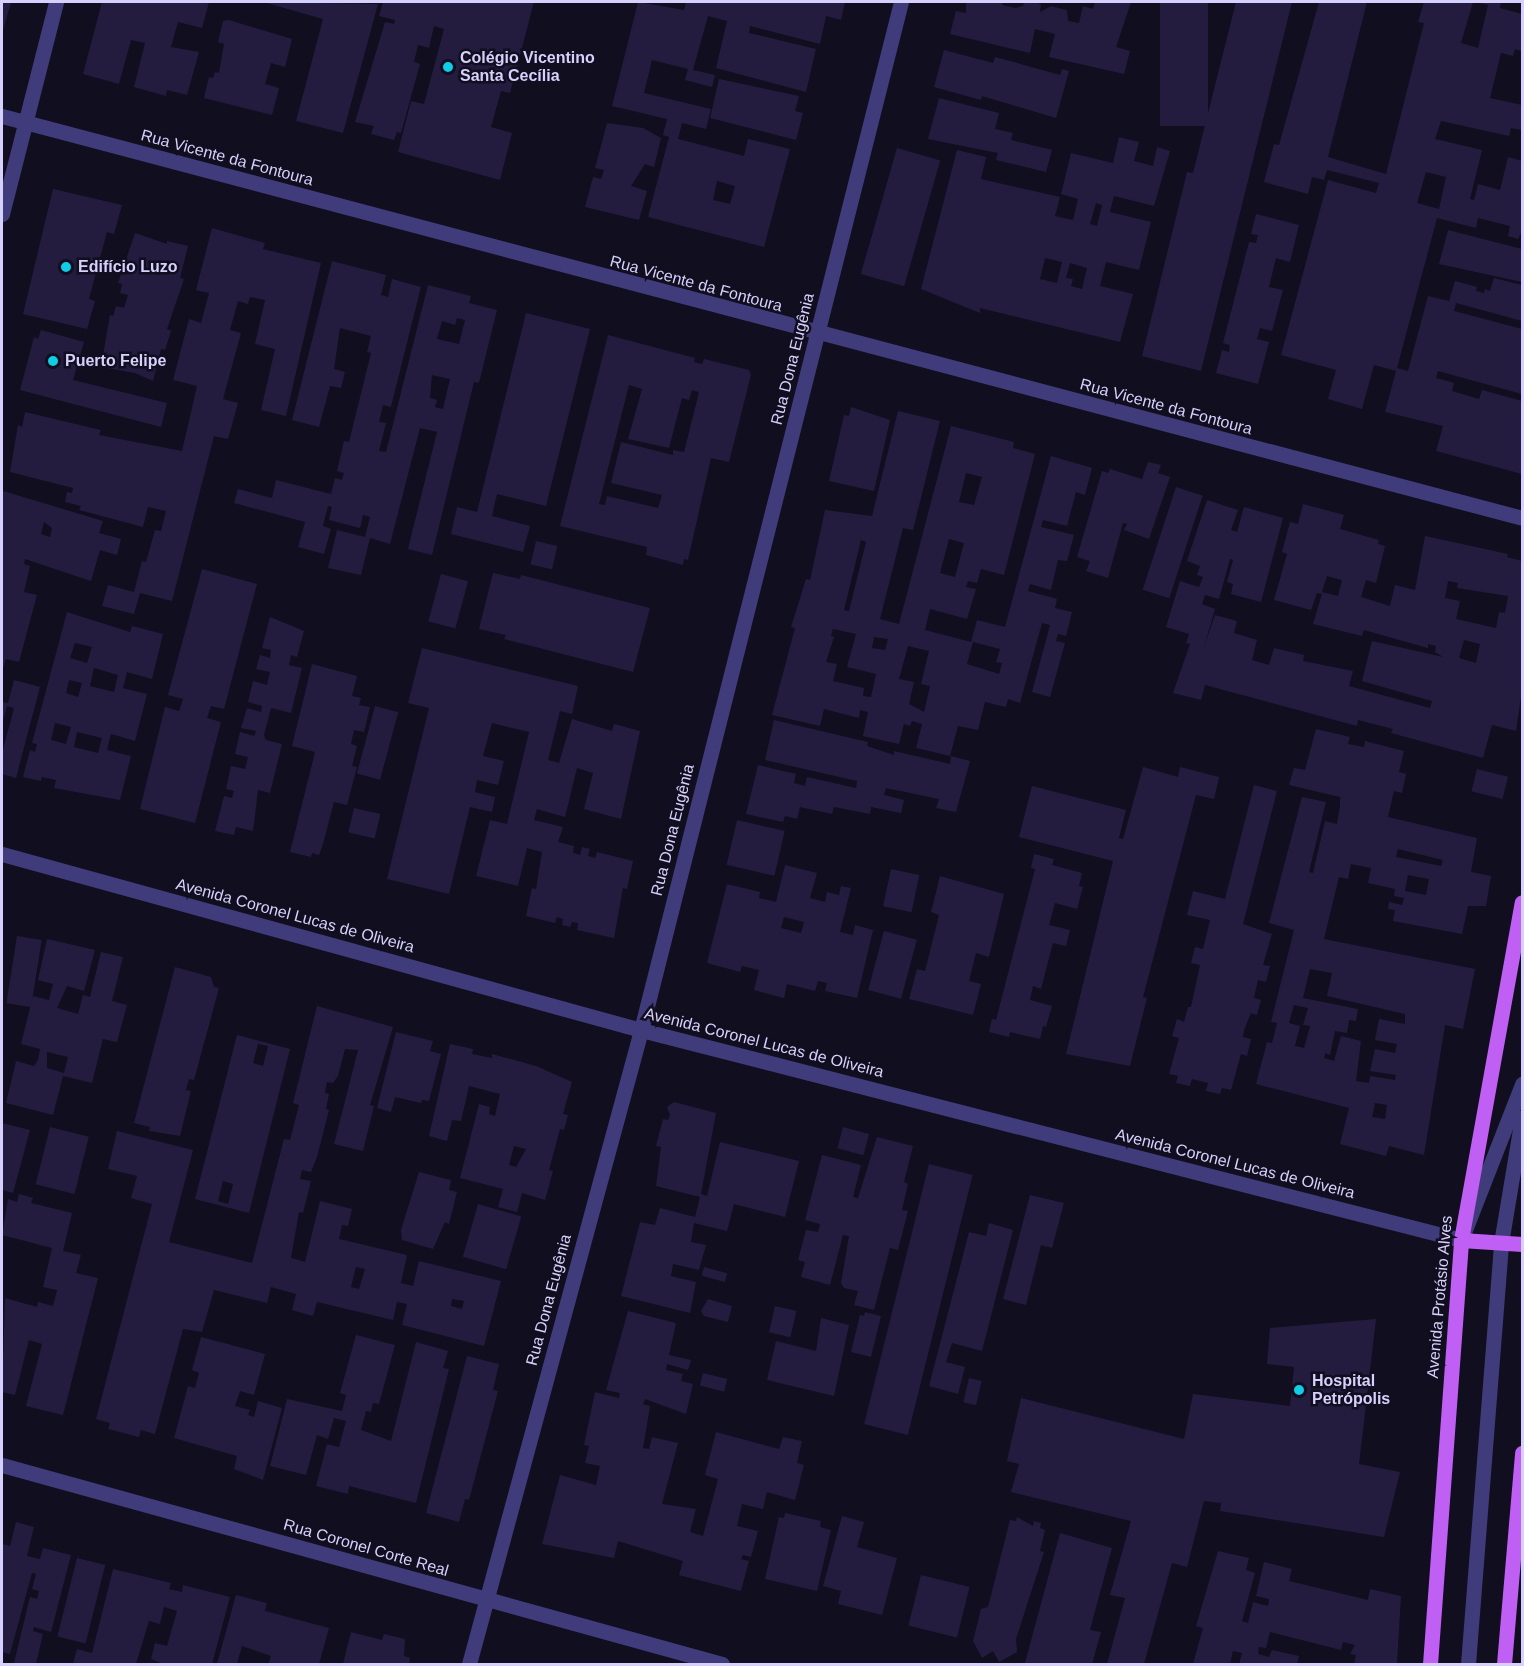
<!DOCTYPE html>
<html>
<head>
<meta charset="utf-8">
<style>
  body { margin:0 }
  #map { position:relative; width:1524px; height:1666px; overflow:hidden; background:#110e1f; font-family:Helvetica,sans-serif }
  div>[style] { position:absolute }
  .building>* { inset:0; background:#241c3f; transform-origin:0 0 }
  .minor>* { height:15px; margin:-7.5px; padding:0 7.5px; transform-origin:7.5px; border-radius:7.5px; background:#403c7b }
  .major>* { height:15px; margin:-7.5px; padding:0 7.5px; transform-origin:7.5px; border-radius:7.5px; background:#c05ff4 }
  .dots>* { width:16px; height:16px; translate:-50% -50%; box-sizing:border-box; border:3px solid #110e1f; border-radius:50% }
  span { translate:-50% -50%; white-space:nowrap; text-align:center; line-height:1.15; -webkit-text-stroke:5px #110e1f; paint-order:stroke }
  .poi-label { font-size:16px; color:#d6d0fc; font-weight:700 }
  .left { translate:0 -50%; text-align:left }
  .street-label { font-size:16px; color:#d6d0fc }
  .frame { position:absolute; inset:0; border:3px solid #d6d0fc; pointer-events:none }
</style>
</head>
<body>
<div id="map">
  <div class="building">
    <div style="clip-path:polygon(2px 2px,11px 2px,2px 34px)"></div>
    <div style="clip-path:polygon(102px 2px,209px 2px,202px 28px,178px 22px,171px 47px,199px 52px,187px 95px,167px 90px,166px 96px,134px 87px,145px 43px,131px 40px,119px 84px,83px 74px)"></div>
    <div style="clip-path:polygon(263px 2px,378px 4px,343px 133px,296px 121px,323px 19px)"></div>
    <div style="clip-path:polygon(383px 2px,534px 2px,510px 93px,501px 91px,491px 127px,512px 133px,500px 180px,398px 152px,411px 101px,424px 104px,444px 29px,434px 26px,429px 48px,418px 45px,414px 62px,420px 64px,401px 133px,397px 132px,394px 140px,371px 134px,374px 126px,355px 122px,385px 22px,394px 24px,395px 20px,379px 16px)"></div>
    <div style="clip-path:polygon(evenodd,638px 2px,684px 10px,686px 2px,845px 2px,841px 20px,826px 16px,820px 44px,750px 26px,749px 33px,816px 49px,806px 92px,716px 68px,727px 21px,708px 16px,693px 70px,715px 75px,712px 87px,685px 80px,688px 69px,652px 60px,644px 93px,711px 109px,706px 129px,682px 123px,678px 139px,744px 156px,748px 139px,790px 149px,764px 247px,648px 217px,669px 137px,663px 135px,667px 119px,612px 106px,638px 2px,717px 181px,735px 186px,730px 204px,713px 200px,717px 181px)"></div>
    <div style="clip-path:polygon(966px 2px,1003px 2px,1002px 5px,1015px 8px,1023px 6px,1024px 2px,1033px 2px,1041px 4px,1040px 12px,1051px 6px,1067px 10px,1068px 21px,1079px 23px,1083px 6px,1093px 9px,1095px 2px,1131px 2px,1116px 47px,1130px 51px,1124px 74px,1049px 57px,1055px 34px,1035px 29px,1030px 53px,950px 34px,956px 11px,966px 13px)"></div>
    <div style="left:1160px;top:2px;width:48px;height:124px"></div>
    <div style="clip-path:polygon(1236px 2px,1292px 2px,1201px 371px,1142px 356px,1187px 172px,1193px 173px)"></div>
    <div style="clip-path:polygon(evenodd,1319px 2px,1367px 2px,1328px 157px,1386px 174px,1424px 23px,1418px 22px,1424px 2px,1473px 2px,1461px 43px,1478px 48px,1488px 5px,1477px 2px,1501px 2px,1500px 8px,1522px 14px,1522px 51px,1515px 49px,1513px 56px,1501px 53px,1490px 98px,1522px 105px,1522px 130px,1511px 128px,1509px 136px,1441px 121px,1435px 139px,1482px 150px,1470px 199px,1474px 200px,1478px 184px,1500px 190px,1508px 157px,1522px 161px,1522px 231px,1518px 239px,1508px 236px,1510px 226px,1478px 218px,1476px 228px,1437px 218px,1397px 368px,1408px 371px,1428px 296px,1449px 301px,1455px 281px,1477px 287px,1476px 291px,1484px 293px,1485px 289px,1490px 291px,1494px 278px,1522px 285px,1522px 321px,1456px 303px,1454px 311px,1522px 329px,1522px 394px,1438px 371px,1436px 378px,1454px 383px,1452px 391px,1479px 399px,1482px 390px,1522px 401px,1522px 474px,1436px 451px,1443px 426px,1385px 412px,1396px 371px,1374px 365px,1362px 409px,1328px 399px,1336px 370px,1281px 355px,1328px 180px,1376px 193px,1379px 183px,1327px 170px,1324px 180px,1312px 177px,1308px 194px,1264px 182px,1274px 144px,1279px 145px,1319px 2px,1426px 172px,1446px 177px,1439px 209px,1417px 203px,1426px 172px)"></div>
    <div style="clip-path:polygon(229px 20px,292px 39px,285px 67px,271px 63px,265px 84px,279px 88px,272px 115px,204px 98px,209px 77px,213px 78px,215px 72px,219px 73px,224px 44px,218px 42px,223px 21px)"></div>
    <div style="clip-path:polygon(944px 50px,993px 63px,995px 57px,1060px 75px,1062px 69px,1069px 71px,1056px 118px,982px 96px,981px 100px,934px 87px)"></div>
    <div style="clip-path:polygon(719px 79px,799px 96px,795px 111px,803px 113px,796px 140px,710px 118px)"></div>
    <div style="clip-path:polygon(939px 98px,999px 113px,995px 129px,1013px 133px,1011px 140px,1052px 150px,1046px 172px,996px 160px,998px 153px,928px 139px)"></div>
    <div style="clip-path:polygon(607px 123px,643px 128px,661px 138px,654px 167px,645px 164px,631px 186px,647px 191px,639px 220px,585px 207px,593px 177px,601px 179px,604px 170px,595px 168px)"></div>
    <div style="clip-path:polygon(evenodd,1119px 137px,1139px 142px,1134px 161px,1153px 166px,1157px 147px,1170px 151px,1154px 206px,1114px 196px,1110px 212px,1151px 222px,1139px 270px,1106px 262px,1100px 286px,1133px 294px,1120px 342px,980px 308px,980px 313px,921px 289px,957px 150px,986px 157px,981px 179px,1060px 197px,1055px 216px,1073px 220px,1078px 199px,1061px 194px,1071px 153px,1113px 163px,1119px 137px,1096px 203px,1102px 205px,1097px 226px,1090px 224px,1096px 203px,1119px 137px,1045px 258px,1062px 262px,1057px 283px,1040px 279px,1045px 258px,1119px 137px,1070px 263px,1087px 268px,1082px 289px,1071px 286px,1073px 279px,1066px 278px,1070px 263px)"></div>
    <div style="left:897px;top:148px;width:45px;height:131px;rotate:16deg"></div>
    <div style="clip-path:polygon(53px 189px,122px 205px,114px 234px,107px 232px,89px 299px,95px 301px,87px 329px,23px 314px)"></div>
    <div style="clip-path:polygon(1256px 214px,1299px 225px,1290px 262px,1276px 258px,1269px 287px,1283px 290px,1272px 331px,1260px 328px,1257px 339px,1269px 342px,1258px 384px,1216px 373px,1222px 350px,1229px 352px,1230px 345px,1223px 343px,1249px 242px,1256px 243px,1258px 235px,1251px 234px)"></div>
    <div style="clip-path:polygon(212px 228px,265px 243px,263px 249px,321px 263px,286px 416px,261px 410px,275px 349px,255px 344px,265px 300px,250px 297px,248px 304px,238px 301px,230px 330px,241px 333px,223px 399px,238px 403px,228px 439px,214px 436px,172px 601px,140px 593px,134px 614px,102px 606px,108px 585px,134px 592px,142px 561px,146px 562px,155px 530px,161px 531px,166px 511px,148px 507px,143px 527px,79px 510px,81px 506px,65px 502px,67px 492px,72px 493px,73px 488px,10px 472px,18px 425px,22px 427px,25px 412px,101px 430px,99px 435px,182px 451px,197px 386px,173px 380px,189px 319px,201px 323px,209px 293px,196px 290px)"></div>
    <div style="clip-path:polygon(1448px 230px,1522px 249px,1522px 282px,1439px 264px)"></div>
    <div style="clip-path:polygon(135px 233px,167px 244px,167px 241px,188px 246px,180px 278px,184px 279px,167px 329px,171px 331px,165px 350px,161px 349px,153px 381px,135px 373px,101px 367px,110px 315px,113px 316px,116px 306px,124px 308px,128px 295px,120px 293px,122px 284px,118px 283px)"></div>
    <div style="clip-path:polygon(evenodd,332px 261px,386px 275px,381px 295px,388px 297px,392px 279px,421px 287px,391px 407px,383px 405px,379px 422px,386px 423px,379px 451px,386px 452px,428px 285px,471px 296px,469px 303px,497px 310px,479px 383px,474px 382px,432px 555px,408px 549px,437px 432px,420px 428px,390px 544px,370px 538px,361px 575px,328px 568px,337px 530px,365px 537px,370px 517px,363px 515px,360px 528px,329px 520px,332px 507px,328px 506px,323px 526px,331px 529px,324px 554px,298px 547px,305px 522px,234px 503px,238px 489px,272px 498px,276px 480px,331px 494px,335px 478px,342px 480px,344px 473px,337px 471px,344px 441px,349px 442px,371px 353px,367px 352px,371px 336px,340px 328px,334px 369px,345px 372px,341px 388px,330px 386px,319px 427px,292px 420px,332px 261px,457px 318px,465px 320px,459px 344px,437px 339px,442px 321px,455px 325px,457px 318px,332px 261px,432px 375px,450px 379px,443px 409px,435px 407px,437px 400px,430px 398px,432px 375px)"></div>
    <div style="clip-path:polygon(526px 313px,590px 329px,546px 506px,497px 494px,492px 516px,530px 526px,523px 552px,451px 534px,457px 507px,477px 512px)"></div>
    <div style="clip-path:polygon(41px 330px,84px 342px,73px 380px,167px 403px,161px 427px,20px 390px,34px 337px,38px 339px)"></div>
    <div style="clip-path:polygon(evenodd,608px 335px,695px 358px,694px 362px,702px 364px,704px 359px,749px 370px,751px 375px,729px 462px,711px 458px,688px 560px,684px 559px,683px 565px,646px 555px,647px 547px,560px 526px,608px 335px,629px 385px,642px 389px,628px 439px,669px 448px,682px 398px,689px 400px,692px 390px,699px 392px,684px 452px,673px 450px,673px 455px,621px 442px,611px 483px,662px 495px,658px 508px,607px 496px,605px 505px,599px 504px,629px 385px)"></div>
    <div style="clip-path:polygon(851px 407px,890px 420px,874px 491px,829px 481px,844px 415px,849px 416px)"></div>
    <div style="clip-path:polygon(evenodd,898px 411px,940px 421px,913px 530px,903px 528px,880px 619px,899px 624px,951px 426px,1014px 442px,1013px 448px,1035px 454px,1004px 575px,981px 569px,977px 583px,968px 581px,966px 587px,976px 589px,967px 619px,930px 609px,925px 630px,971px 642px,977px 620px,1005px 627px,1051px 456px,1092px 468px,1085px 495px,1076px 492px,1067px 526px,1043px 520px,1041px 527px,1074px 535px,1067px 561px,1058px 560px,1051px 590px,1030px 584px,1028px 591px,1057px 599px,1055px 608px,1072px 612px,1066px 636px,1058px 634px,1056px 641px,1065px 643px,1050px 697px,1032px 692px,1050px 625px,1042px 623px,1020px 703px,1008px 699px,1006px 707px,985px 702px,978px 730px,958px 726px,950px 756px,916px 748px,922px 724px,912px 721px,910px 726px,904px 724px,899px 744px,863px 736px,868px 712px,860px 710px,859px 718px,824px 709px,820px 726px,772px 715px,795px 628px,791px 627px,806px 579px,810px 580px,825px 510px,872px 516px,898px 411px,966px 473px,982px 477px,974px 505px,959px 502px,966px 473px,898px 411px,949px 539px,964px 543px,955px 577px,940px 573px,949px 539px,898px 411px,861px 540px,866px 542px,849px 611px,844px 610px,861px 540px,898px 411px,833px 629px,856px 634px,847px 667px,876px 674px,871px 697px,863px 696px,864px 688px,833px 681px,837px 664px,826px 662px,834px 637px,831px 636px,833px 629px,898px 411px,874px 637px,888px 639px,885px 650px,872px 648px,874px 637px,898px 411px,973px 642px,1000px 649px,996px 662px,1002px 663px,999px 674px,967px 664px,973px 642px,898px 411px,908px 646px,929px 651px,921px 684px,930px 686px,924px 712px,909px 704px,914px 682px,899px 679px,908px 646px)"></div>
    <div style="clip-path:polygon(1148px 462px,1161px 465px,1158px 473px,1170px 477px,1149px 539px,1124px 530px,1127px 524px,1123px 523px,1108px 578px,1086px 571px,1090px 561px,1077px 557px,1102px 471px,1108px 473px,1110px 469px,1142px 479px)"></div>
    <div style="left:1176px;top:487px;width:28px;height:108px;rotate:18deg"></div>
    <div style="clip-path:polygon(evenodd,3px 491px,103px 521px,99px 533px,121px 539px,117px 555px,100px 550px,91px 581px,25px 559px,24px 564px,30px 566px,24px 592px,37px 595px,19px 662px,6px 659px,2px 671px,3px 491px,44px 522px,52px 528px,50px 537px,41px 534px,44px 522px)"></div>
    <div style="clip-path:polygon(evenodd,1207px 500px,1238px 510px,1231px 530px,1237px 532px,1244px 507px,1283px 518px,1261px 602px,1231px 594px,1233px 584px,1227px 582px,1233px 560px,1230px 559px,1219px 599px,1205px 595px,1202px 604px,1215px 609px,1204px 647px,1215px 615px,1237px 621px,1234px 633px,1257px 640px,1252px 660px,1269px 665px,1274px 648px,1304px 655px,1303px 661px,1353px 671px,1349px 686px,1430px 708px,1432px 701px,1362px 681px,1372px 641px,1443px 657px,1435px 652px,1436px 646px,1428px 644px,1428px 648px,1364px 630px,1362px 636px,1313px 624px,1322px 594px,1317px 593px,1311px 610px,1274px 600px,1287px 554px,1282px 552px,1290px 522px,1298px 524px,1303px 504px,1344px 515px,1340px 529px,1379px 540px,1378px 544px,1385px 546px,1376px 583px,1366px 580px,1361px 597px,1390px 606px,1395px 585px,1415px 590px,1425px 536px,1508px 554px,1507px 557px,1522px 561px,1522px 690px,1516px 731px,1492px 725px,1483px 758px,1391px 733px,1393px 729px,1358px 720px,1357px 726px,1205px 685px,1201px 700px,1173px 693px,1190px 644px,1186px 643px,1189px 634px,1166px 627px,1180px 581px,1199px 587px,1203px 577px,1197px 575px,1200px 566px,1187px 561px,1207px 500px,1327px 576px,1342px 580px,1338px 596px,1322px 592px,1327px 576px,1207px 500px,1448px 581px,1458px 583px,1457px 588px,1508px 596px,1505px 613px,1499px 612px,1496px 628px,1456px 619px,1460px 601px,1445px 598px,1448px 581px,1207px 500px,1464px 640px,1480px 644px,1476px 663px,1459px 658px,1464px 640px)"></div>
    <div style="left:536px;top:541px;width:22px;height:24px;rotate:13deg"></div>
    <div style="clip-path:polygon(202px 569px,257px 584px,224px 709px,211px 706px,207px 718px,221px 722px,195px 823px,140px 809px,165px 707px,179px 711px,183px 699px,168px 695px)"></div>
    <div style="clip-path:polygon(493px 573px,520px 579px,521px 575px,650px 608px,633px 672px,504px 639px,506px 635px,479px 629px)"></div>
    <div style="left:441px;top:574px;width:28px;height:49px;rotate:15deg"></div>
    <div style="clip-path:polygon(evenodd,67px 612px,130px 632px,132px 626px,163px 634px,152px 679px,127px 672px,123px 688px,147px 694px,135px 741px,111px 734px,107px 750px,131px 756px,120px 800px,54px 788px,56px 780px,42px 777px,41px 781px,23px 777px,30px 750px,35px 752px,37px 744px,32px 743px,67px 612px,75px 643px,92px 647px,87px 663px,70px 658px,75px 643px,67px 612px,94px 668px,118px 675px,114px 692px,90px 686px,94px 668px,67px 612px,69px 680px,82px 683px,78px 697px,66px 693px,69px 680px,67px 612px,55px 723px,71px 727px,66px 744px,51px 740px,55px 723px,67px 612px,77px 732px,102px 738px,98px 753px,74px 747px,77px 732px)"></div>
    <div style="clip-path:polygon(270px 617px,304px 631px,297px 657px,291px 655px,289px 665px,302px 668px,291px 713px,271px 708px,264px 735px,266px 740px,282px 744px,270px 793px,258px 790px,253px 831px,236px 827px,234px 835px,215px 831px,224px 796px,232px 798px,234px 791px,226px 789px,231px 766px,245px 769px,248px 757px,235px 754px,240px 732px,254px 736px,256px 731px,241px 728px,247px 708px,261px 712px,262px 706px,248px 702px,253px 681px,267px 685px,270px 672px,256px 669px,260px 655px,270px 658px,271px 650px,262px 648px)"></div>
    <div style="clip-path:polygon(422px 648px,578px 686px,572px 714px,560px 711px,548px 760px,559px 763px,572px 719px,612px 731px,614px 724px,640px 731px,621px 819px,584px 809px,593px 773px,577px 768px,565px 817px,537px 809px,534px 820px,563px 827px,558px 842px,574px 846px,573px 853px,580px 855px,582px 847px,590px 849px,588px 856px,595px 858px,597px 852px,633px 861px,627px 889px,623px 888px,614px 938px,577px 930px,578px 923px,572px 922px,570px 927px,562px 925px,563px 919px,557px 917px,555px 923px,526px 916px,532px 888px,536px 889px,542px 852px,527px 848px,518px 886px,476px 876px,490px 820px,507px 824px,529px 732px,492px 723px,483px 756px,504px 761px,498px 785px,477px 780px,475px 792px,495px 797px,492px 812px,470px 807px,449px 894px,387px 879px,429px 708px,408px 703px)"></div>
    <div style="clip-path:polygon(312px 664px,357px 676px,352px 696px,361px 698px,359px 705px,370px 707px,364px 732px,354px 730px,351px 744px,357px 746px,352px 766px,357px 767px,347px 805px,334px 802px,323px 844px,319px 855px,312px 853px,311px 857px,290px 852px,315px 752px,292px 746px)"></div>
    <div style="clip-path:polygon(14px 680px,40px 687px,16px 778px,2px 774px,2px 753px,14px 708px,7px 706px,2px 724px,2px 702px,8px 703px)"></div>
    <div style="left:375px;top:706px;width:24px;height:70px;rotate:15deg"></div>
    <div style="clip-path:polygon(774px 720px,868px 742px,867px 746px,894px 755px,894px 751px,950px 764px,951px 756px,970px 761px,956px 812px,936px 808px,939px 799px,886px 788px,884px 795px,904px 800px,901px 813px,871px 807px,870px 814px,834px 807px,832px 814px,800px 807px,797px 819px,785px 816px,783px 822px,746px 814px,758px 765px,796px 774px,794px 783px,805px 786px,807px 777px,856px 788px,857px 781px,765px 760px)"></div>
    <div style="clip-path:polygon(evenodd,1316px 729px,1350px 737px,1348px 744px,1364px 747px,1365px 741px,1404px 751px,1399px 772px,1406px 774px,1402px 793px,1394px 791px,1388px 817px,1477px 838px,1471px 872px,1491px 876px,1486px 906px,1468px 906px,1462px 934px,1393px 921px,1395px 910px,1388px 909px,1389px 902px,1402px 905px,1404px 898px,1394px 896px,1395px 889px,1368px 883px,1371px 868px,1351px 864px,1348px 879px,1339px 877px,1324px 939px,1475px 969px,1463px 1029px,1445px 1025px,1424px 1155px,1389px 1146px,1386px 1156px,1340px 1144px,1349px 1108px,1256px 1084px,1267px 1042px,1272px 1043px,1277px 1023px,1271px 1022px,1294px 930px,1269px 923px,1302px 797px,1326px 802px,1309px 872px,1313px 873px,1325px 821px,1337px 824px,1340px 806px,1340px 797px,1289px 785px,1294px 768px,1305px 770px,1316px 729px,1398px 849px,1443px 860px,1441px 866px,1396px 857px,1398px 849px,1316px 729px,1408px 875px,1429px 879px,1426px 895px,1405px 891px,1408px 875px,1316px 729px,1310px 969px,1332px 973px,1327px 996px,1405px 1014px,1405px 1024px,1379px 1019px,1375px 1040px,1397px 1044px,1395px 1053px,1375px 1049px,1370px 1071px,1396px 1075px,1395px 1080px,1370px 1076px,1369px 1083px,1356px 1081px,1361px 1041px,1341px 1036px,1334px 1061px,1324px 1058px,1325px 1053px,1330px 1055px,1335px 1031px,1347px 1033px,1349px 1020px,1356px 1021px,1358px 1009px,1303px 998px,1310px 969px,1316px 729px,1294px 1005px,1308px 1008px,1303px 1025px,1310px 1026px,1304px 1048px,1295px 1046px,1300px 1026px,1289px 1023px,1294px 1005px,1316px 729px,1375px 1103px,1387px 1105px,1385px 1119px,1372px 1117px,1375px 1103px)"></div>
    <div style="clip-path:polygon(1143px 767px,1178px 777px,1180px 767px,1219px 777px,1214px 799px,1196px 795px,1143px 997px,1147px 998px,1130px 1066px,1066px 1054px,1113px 861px,1019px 837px,1032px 786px,1126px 810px,1119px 838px,1123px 839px)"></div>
    <div style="left:1477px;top:769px;width:32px;height:23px;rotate:14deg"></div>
    <div style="clip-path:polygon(1254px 785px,1277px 791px,1243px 924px,1272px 934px,1263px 965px,1270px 966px,1266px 982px,1258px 980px,1254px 998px,1261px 1000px,1257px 1015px,1251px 1013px,1244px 1030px,1243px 1037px,1251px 1039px,1247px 1056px,1241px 1054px,1231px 1090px,1222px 1088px,1220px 1094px,1206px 1091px,1208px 1083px,1192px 1079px,1190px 1086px,1176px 1083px,1178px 1076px,1169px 1074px,1179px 1038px,1172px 1036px,1177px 1019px,1184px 1022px,1188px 1007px,1191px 1007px,1200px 965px,1191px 963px,1195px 947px,1203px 949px,1210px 920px,1187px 915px,1193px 891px,1225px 899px)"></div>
    <div style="left:354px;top:808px;width:27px;height:25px;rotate:13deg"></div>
    <div style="left:737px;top:820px;width:49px;height:46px;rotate:13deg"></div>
    <div style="clip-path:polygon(1034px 854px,1054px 859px,1052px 865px,1082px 873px,1079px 886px,1083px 887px,1077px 909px,1055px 903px,1049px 925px,1070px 930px,1066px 946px,1053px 943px,1041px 989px,1033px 986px,1030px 1000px,1052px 1006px,1046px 1027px,1043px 1026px,1040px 1039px,1010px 1032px,1009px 1037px,989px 1032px,992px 1019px,996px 1020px,1035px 869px,1031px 868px)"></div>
    <div style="clip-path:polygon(evenodd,785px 865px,817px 873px,810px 898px,825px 902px,827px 892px,839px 895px,841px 886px,851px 888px,840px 932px,853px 935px,855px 925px,873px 930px,857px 998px,825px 991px,827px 983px,818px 981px,815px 991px,787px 984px,784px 998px,754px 990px,759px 970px,742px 966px,740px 972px,707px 963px,727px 884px,760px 892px,759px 898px,776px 902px,785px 865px,784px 917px,804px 922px,801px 933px,781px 928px,784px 917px)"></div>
    <div style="left:891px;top:869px;width:29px;height:38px;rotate:12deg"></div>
    <div style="clip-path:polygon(940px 876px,1004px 894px,989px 957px,976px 953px,969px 981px,981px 984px,973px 1015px,909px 999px,917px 969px,925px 971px,939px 915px,931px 912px)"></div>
    <div style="left:884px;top:931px;width:34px;height:61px;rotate:15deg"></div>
    <div style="left:17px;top:936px;width:25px;height:68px;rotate:9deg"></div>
    <div style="clip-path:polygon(evenodd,47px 939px,95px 950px,84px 991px,67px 986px,57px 1008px,78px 1014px,83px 995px,90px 997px,101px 952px,123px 957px,112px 1001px,127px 1005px,117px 1042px,103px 1039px,92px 1083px,63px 1076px,53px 1115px,6px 1103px,16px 1061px,34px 1066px,38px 1060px,40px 1049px,21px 1044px,33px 996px,49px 1000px,53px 984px,38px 980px,47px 939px,47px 1052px,68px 1057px,64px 1073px,47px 1068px,47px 1052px)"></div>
    <div style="clip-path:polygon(175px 967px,211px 977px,214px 987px,219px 988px,194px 1080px,189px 1079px,186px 1090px,191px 1091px,180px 1136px,149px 1131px,150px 1127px,134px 1123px)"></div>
    <div style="clip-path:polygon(evenodd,317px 1006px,393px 1027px,370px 1105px,374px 1106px,363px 1151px,334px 1144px,358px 1050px,345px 1049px,338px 1076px,333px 1083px,327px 1082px,325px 1093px,329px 1094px,326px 1109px,329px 1110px,317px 1157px,311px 1172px,302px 1170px,300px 1179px,311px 1181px,303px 1213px,299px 1212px,291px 1258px,305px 1262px,320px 1201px,352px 1209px,348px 1226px,342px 1225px,339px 1239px,407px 1255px,401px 1283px,413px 1286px,419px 1261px,501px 1281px,484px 1346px,402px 1325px,407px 1304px,397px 1302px,393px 1320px,317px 1302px,313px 1316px,292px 1310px,296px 1294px,271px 1287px,267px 1303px,214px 1290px,202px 1332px,183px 1329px,155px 1434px,141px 1430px,139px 1437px,108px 1429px,110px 1423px,96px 1419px,152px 1204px,131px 1198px,137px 1176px,108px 1169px,117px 1131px,193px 1150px,169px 1242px,252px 1263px,284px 1139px,290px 1140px,299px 1105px,293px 1103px,317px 1006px,356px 1267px,365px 1269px,359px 1289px,351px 1287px,356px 1267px,317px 1006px,452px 1299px,464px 1301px,462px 1309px,451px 1306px,452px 1299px)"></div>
    <div style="clip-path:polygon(396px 1032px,433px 1041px,430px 1051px,441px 1054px,429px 1101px,422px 1100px,421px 1103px,395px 1097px,391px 1112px,377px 1108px)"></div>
    <div style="clip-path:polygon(evenodd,237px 1035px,290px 1049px,249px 1213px,195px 1199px,237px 1035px,258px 1044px,268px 1046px,263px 1066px,253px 1063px,258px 1044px,237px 1035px,223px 1181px,233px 1184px,228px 1204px,218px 1201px,223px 1181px)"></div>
    <div style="clip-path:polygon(evenodd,450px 1044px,473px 1049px,472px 1054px,492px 1058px,492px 1054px,536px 1066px,572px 1082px,563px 1114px,568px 1115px,564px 1130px,560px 1129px,549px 1170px,553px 1171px,545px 1200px,522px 1193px,517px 1212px,498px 1207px,503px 1189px,460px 1178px,479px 1104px,490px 1107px,489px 1114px,495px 1116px,500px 1094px,469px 1086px,461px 1121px,452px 1120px,447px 1141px,429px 1136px,450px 1044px,514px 1146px,526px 1149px,516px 1167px,509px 1165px,514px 1146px)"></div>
    <div style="clip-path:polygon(674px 1102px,716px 1113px,701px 1194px,707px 1196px,720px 1142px,799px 1161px,785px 1217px,734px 1204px,727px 1231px,694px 1223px,691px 1242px,706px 1245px,699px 1270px,673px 1264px,671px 1276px,696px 1282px,690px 1313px,621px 1296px,640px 1222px,655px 1225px,660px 1208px,695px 1217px,700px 1197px,656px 1186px,661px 1147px,656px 1146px,663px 1119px,668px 1120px,670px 1115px,667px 1107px)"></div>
    <div style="clip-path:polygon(2px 1123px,30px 1130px,13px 1193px,2px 1190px)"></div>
    <div style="left:50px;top:1127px;width:40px;height:59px;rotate:14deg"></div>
    <div style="left:843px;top:1127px;width:27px;height:22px;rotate:15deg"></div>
    <div style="clip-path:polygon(877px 1137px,913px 1146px,904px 1182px,908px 1184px,902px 1210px,908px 1211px,898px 1250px,890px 1248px,874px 1310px,854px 1305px,858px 1291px,844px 1288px,841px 1283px,849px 1236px,843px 1235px,830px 1285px,801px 1277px,805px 1262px,798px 1260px,806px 1230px,818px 1232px,820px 1224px,805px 1220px,822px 1155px,861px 1165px,853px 1197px,858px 1198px)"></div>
    <div style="left:929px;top:1164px;width:45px;height:268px;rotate:14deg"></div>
    <div style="clip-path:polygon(419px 1172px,451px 1180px,449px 1190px,457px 1192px,449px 1224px,445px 1222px,433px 1249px,402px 1240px,401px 1230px)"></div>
    <div style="clip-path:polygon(19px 1194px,33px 1198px,31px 1203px,72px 1213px,63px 1251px,81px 1255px,76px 1273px,98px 1278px,63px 1415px,26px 1406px,42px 1344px,29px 1340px,15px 1395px,2px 1392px,5px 1298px,37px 1307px,38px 1302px,53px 1306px,57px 1290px,43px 1287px,52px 1248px,2px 1235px,8px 1199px,17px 1202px)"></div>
    <div style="clip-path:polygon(1030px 1195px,1064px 1203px,1052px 1248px,1041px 1245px,1026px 1305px,1003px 1299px)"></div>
    <div style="left:478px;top:1204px;width:45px;height:55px;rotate:16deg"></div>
    <div style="clip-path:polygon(989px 1223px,1013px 1230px,982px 1351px,952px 1343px,946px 1362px,965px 1367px,958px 1394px,929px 1386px,969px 1232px,986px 1236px)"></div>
    <div style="left:704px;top:1267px;width:24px;height:9px;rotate:15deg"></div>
    <div style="clip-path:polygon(708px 1299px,732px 1306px,728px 1322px,704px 1316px,701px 1311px)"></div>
    <div style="left:775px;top:1306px;width:22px;height:27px;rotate:13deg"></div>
    <div style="clip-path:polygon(628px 1311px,676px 1323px,669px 1355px,691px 1360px,688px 1370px,667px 1364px,666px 1370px,683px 1374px,681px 1381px,693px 1384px,686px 1414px,645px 1399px,643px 1404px,650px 1406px,643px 1448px,649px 1449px,652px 1437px,678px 1443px,662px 1504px,696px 1509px,690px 1532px,703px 1536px,718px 1479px,705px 1475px,716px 1432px,779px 1449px,783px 1437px,802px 1441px,797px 1463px,804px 1465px,795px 1500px,767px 1492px,763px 1509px,742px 1504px,737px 1526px,758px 1531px,751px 1557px,743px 1555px,741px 1559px,749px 1561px,741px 1591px,679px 1575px,683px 1561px,618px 1541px,614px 1558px,542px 1544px,560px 1475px,596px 1485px,600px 1466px,585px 1463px,589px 1446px,584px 1445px,595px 1392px,619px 1398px,620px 1393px,606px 1390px)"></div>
    <div style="clip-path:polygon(865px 1312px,881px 1316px,871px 1357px,851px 1352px,860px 1315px,864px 1316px)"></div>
    <div style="clip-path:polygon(821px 1318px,849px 1325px,834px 1396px,767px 1380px,776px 1341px,816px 1351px)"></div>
    <div style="clip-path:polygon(1376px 1319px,1359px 1464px,1400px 1472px,1384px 1537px,1220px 1511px,1221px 1503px,1204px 1501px,1187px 1567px,1172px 1563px,1144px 1664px,1107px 1664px,1125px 1598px,1110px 1595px,1131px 1521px,1011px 1492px,1019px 1464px,1007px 1461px,1021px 1398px,1184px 1439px,1193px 1394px,1290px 1406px,1294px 1367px,1267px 1364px,1270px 1328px)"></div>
    <div style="clip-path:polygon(356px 1335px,395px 1345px,379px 1404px,373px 1403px,371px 1412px,366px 1411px,361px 1430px,391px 1441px,416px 1342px,448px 1351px,443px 1368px,449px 1369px,416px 1503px,349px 1486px,348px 1494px,316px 1486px,327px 1444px,339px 1447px,346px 1421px,334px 1418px,328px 1439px,317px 1435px,306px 1475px,270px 1466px,287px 1399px,342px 1411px,346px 1395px,340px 1393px)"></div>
    <div style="clip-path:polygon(201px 1337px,265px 1354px,254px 1395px,240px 1391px,235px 1406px,250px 1410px,248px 1415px,254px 1417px,258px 1401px,282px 1408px,263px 1480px,234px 1469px,237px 1456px,174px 1438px,188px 1386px,195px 1388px,199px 1373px,192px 1370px)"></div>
    <div style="clip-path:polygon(467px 1356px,499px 1364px,493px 1390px,498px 1391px,469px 1500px,465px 1499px,459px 1522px,426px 1513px)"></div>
    <div style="left:703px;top:1373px;width:25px;height:13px;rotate:14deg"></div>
    <div style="left:969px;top:1378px;width:13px;height:25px;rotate:13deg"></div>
    <div style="clip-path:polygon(785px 1513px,821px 1521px,820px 1527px,831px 1530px,817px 1591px,765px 1579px,779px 1517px,784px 1518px)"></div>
    <div style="clip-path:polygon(842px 1516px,864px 1522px,857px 1547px,897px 1558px,882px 1615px,838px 1604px,841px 1591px,823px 1586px)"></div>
    <div style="clip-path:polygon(1017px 1517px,1033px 1526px,1034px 1521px,1041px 1523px,1040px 1528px,1045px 1530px,1040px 1551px,1044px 1552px,1016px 1639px,1017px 1652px,999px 1662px,993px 1651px,982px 1658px,973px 1641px,981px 1609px,988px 1607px,1010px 1520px,1016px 1521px)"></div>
    <div style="clip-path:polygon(16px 1522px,34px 1527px,27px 1556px,40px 1559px,43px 1548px,71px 1555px,51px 1632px,34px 1627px,33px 1631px,43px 1634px,36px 1664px,14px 1663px,30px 1597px,37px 1599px,39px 1591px,32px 1589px,36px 1574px,32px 1573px,10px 1654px,2px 1652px,2px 1544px,10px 1546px)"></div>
    <div style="clip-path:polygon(1060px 1533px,1112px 1548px,1090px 1630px,1101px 1632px,1092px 1664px,1025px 1663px)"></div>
    <div style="clip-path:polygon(1218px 1551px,1249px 1558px,1246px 1570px,1255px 1573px,1242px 1621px,1248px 1623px,1253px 1602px,1268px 1606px,1269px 1599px,1256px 1596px,1264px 1562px,1292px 1569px,1289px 1581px,1368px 1600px,1370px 1589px,1401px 1596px,1397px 1664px,1354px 1664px,1356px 1655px,1350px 1654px,1355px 1645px,1343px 1642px,1341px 1650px,1270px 1632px,1266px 1648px,1259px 1647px,1258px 1654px,1269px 1657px,1272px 1650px,1299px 1656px,1297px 1664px,1239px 1664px,1242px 1653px,1233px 1651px,1230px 1664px,1193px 1664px,1203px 1628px,1196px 1626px)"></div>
    <div style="left:77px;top:1558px;width:29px;height:81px;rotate:14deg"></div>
    <div style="clip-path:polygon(113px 1569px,171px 1583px,169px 1589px,182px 1592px,183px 1585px,230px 1597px,212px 1664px,163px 1664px,151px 1659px,155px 1643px,167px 1646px,177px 1611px,164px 1607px,160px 1624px,149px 1621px,136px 1664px,73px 1664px,77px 1649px,92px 1653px)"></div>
    <div style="left:921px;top:1575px;width:50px;height:52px;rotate:14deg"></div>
    <div style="clip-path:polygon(236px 1595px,267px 1603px,265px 1611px,329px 1628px,319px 1664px,268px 1664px,271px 1656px,242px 1646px,237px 1664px,217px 1664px)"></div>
    <div style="clip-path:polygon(351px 1632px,382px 1640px,384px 1634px,405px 1639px,404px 1656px,410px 1658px,409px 1664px,343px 1664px)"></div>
  </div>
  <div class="minor">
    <div style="left:2px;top:116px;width:1572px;rotate:14.81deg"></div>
    <div style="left:2px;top:214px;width:219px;rotate:-75.7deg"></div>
    <div style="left:2px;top:854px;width:663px;rotate:15.4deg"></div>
    <div style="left:641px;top:1030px;width:846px;rotate:14.36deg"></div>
    <div style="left:1461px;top:1240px;width:168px;rotate:-68.6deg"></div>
    <div style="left:2px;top:1465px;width:747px;rotate:15.45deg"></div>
    <div style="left:469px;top:1664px;width:657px;rotate:-74.82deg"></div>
    <div style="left:641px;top:1030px;width:1060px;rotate:-75.81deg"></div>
    <div style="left:1468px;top:1664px;width:422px;rotate:-85.5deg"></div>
    <div style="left:1501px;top:1243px;width:127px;rotate:-80.5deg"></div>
  </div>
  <div class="major">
    <div style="left:1461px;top:1240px;width:61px;rotate:3.8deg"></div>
    <div style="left:1430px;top:1664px;width:425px;rotate:-85.8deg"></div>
    <div style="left:1461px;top:1240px;width:343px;rotate:-79.8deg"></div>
    <div style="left:1504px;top:1664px;width:212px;rotate:-85.1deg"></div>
  </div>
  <div class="dots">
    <div style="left:448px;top:67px;background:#10cce7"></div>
    <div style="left:66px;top:267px;background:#10cce7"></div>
    <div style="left:53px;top:361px;background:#10cce7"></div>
    <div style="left:1299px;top:1390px;background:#10cce7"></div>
  </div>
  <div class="poi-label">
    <span class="left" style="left:460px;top:67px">Colégio Vicentino<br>Santa Cecília</span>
    <span class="left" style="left:78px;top:267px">Edifício Luzo</span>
    <span class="left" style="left:65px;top:361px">Puerto Felipe</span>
    <span class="left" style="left:1312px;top:1390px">Hospital<br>Petrópolis</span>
  </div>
  <div class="street-label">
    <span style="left:227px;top:158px;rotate:15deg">Rua Vicente da Fontoura</span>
    <span style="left:696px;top:284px;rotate:15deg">Rua Vicente da Fontoura</span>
    <span style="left:793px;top:359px;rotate:-76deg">Rua Dona Eugênia</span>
    <span style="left:1166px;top:407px;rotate:15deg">Rua Vicente da Fontoura</span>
    <span style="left:673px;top:830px;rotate:-76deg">Rua Dona Eugênia</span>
    <span style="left:295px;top:916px;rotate:15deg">Avenida Coronel Lucas de Oliveira</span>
    <span style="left:764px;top:1043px;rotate:14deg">Avenida Coronel Lucas de Oliveira</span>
    <span style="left:1235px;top:1164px;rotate:14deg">Avenida Coronel Lucas de Oliveira</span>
    <span style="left:1440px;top:1297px;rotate:-85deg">Avenida Protásio Alves</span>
    <span style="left:549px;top:1300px;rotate:-75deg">Rua Dona Eugênia</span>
    <span style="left:366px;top:1548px;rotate:16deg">Rua Coronel Corte Real</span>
  </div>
  <div class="frame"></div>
</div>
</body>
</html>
